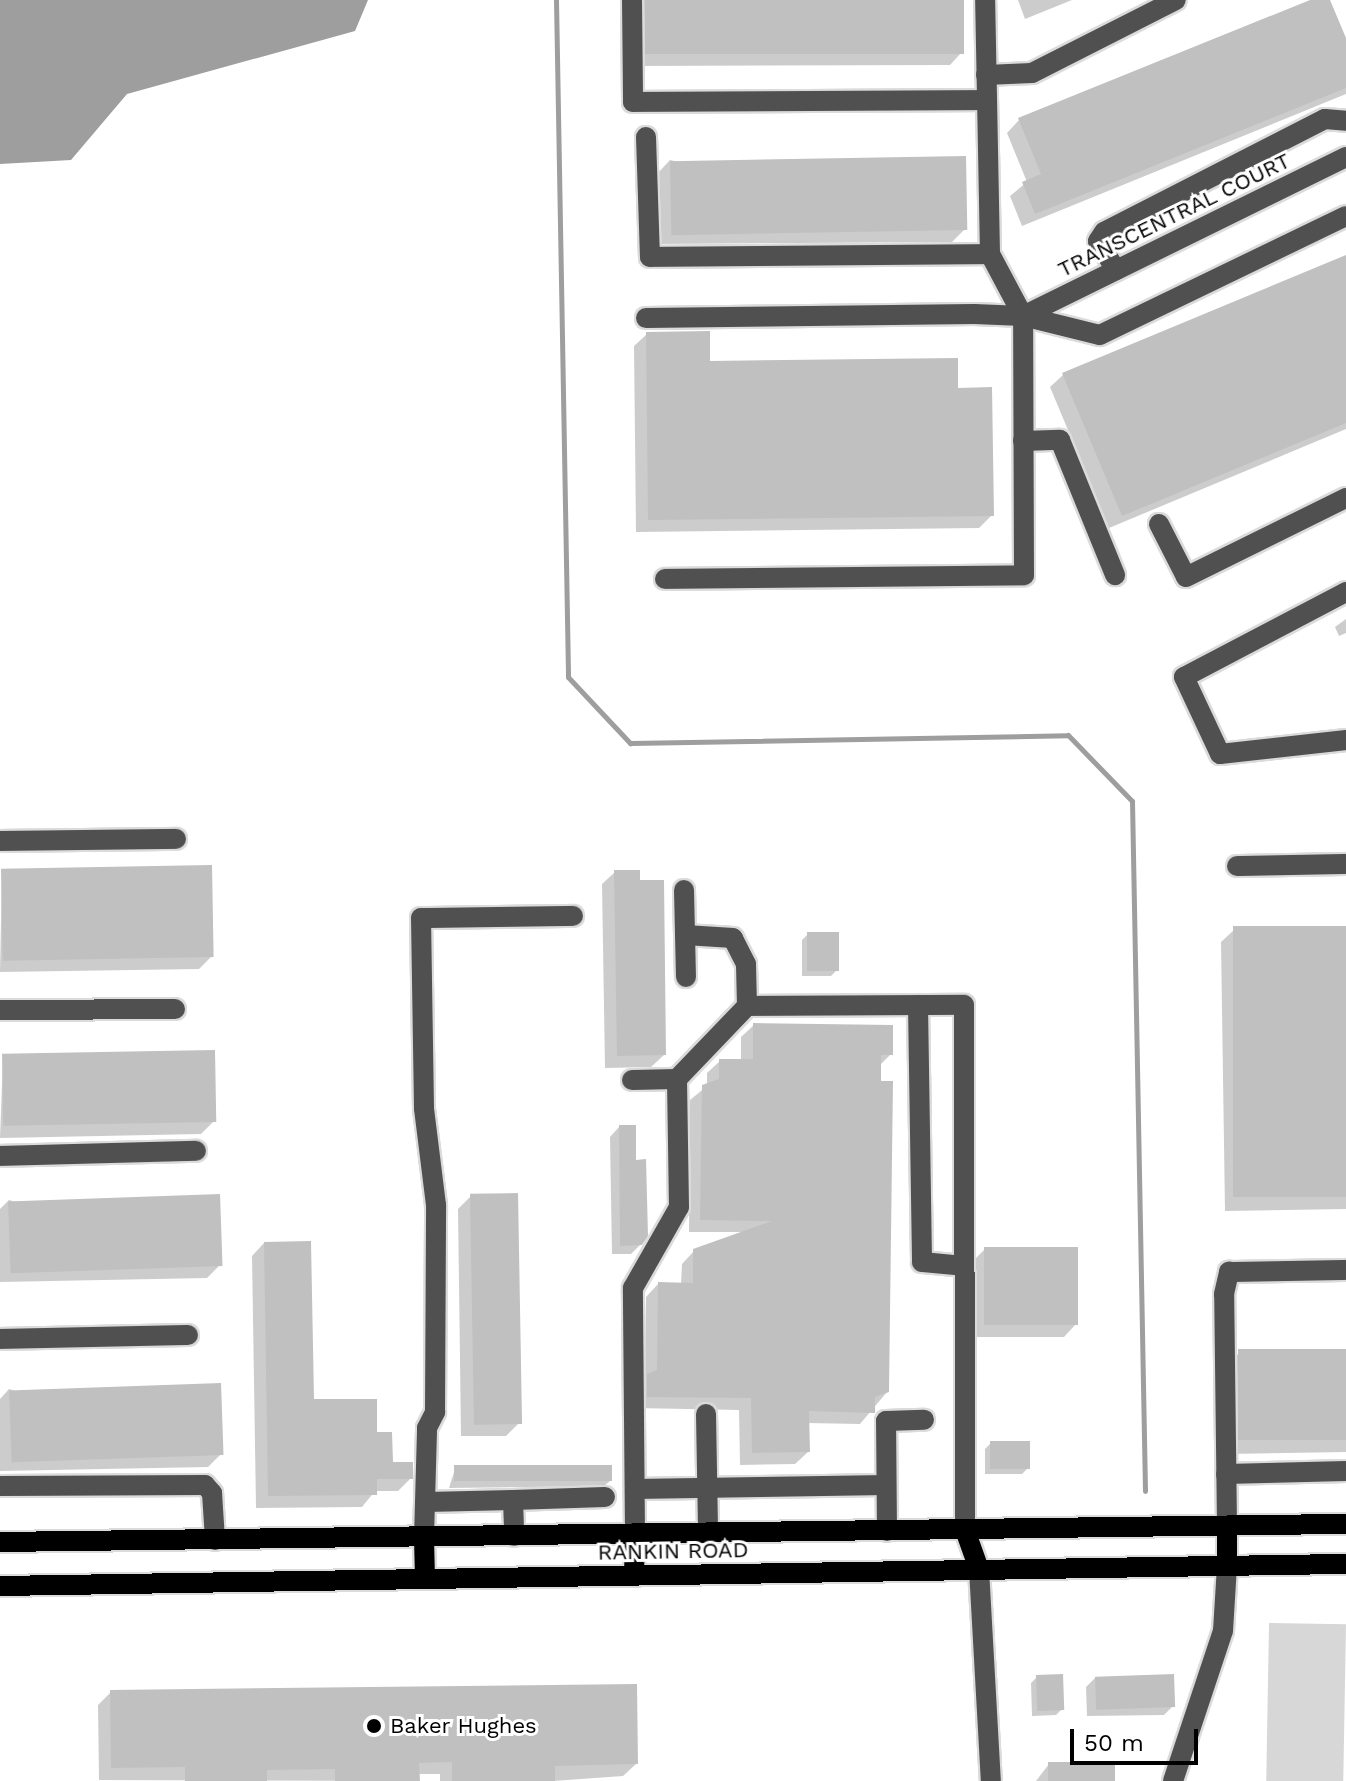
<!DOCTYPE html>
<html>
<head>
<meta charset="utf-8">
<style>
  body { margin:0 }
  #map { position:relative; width:1346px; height:1781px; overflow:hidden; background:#fff; font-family:"Work Sans",sans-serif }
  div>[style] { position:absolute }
  .green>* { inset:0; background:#d7d7d7; transform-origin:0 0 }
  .water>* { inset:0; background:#9e9e9e }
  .shadow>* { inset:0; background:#0003 }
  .stream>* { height:5px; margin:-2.5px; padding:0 2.5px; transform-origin:2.5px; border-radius:2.5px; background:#9e9e9e }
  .building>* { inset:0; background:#c0c0c0; transform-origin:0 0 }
  .roads { filter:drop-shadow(2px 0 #dbdbdb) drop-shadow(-2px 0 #dbdbdb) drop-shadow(0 2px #dbdbdb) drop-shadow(0 -2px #dbdbdb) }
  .minor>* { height:20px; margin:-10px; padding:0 10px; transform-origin:10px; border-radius:10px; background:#505050 }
  .major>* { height:20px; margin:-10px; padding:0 10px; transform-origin:10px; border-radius:10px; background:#000 }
  .dots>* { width:22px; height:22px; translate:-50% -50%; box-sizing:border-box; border:4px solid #fff; border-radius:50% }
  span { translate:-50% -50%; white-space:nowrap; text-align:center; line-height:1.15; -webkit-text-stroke:6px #fff; paint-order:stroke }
  .street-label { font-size:22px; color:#000 }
  .poi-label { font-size:22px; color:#000 }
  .left { translate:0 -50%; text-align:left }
  .scale { position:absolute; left:1070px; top:1729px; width:128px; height:36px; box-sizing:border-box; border:4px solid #000; border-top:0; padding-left:10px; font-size:24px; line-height:28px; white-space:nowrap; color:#000; -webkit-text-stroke:6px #fff; paint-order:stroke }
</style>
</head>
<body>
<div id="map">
  <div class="green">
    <div style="left:1269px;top:1623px;width:77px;height:158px;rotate:1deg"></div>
  </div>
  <div class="water">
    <div style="clip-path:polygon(0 0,368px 0,355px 31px,127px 94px,71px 160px,0 164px)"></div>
  </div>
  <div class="shadow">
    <div style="clip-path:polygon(633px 0,962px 0,962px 52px,950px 65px,634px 66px)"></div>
    <div style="clip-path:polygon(1018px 0,1072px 0,1025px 19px)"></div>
    <div style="clip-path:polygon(1315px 0,1328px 0,1346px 43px,1346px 94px,1022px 226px,1010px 196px,1027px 182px,1007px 133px,1019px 120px)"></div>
    <div style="clip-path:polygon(670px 160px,965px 229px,952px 242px,658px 244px,658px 173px)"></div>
    <div style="clip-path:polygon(1346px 258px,1346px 429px,1109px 528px,1050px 387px,1063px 375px)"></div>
    <div style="clip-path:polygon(647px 334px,708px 363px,956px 390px,992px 515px,979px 528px,636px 532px,634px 346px)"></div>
    <div style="clip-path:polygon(1346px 619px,1346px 633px,1339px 636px,1335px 627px)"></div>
    <div style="clip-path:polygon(2px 870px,212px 956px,199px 969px,0 972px)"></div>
    <div style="clip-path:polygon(615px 872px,638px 882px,664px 1055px,651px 1067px,605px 1068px,602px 884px)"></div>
    <div style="clip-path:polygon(1346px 928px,1346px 1209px,1225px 1211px,1221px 942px,1234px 930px)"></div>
    <div style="clip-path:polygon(808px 934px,837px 970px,831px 976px,802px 976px,802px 940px)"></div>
    <div style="clip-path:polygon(754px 1025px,891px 1054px,879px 1066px,887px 1392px,860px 1424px,807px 1423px,808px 1452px,795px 1464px,740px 1465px,739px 1410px,635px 1408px,635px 1388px,645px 1378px,646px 1297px,658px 1284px,681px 1285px,682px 1264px,694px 1251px,744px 1232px,689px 1232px,690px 1100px,707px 1086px,707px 1073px,720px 1061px,741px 1061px,741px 1037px)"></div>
    <div style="clip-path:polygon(3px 1057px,214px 1121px,201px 1134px,0 1138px)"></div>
    <div style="clip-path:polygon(619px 1127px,641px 1244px,631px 1254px,612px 1254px,610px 1137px)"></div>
    <div style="clip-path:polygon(471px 1196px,519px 1423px,506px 1436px,461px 1436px,458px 1209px)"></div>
    <div style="clip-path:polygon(9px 1200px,220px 1265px,207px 1278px,0 1282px,0 1209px)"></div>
    <div style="clip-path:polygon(264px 1243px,312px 1401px,375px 1434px,391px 1464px,411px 1478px,398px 1491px,375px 1491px,362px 1507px,256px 1508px,252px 1256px)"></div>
    <div style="clip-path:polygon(985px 1249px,1076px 1324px,1064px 1337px,972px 1337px,972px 1262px)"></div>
    <div style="clip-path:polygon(1346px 1351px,1346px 1452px,1227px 1454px,1226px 1366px,1239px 1353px)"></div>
    <div style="clip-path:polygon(9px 1389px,221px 1454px,208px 1467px,0 1471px,0 1399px)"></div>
    <div style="clip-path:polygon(991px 1443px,1028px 1468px,1022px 1474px,985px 1474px,985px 1449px)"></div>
    <div style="clip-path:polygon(455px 1469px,610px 1481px,604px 1486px,449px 1488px)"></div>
    <div style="clip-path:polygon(1037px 1677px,1062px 1709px,1056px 1715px,1032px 1716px,1031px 1683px)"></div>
    <div style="clip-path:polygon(1095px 1678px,1173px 1706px,1164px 1715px,1087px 1716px,1086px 1687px)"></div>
    <div style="clip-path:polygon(111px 1692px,636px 1764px,623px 1776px,553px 1781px,440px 1781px,440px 1774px,418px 1774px,418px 1781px,99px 1780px,98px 1705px)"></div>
    <div style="clip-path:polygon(1049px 1764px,1114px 1781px,1036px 1781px)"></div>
  </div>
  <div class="stream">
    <div style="left:556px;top:0;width:677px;rotate:88.98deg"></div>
    <div style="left:568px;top:677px;width:91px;rotate:46.8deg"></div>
    <div style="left:630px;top:743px;width:438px;rotate:-1deg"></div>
    <div style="left:1068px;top:735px;width:92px;rotate:45.9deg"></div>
    <div style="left:1132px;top:801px;width:690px;rotate:88.92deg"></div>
  </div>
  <div class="building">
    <div style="left:645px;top:0;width:319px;height:54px"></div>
    <div style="clip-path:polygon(1310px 0,1330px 0,1346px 38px,1346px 88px,1035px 214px,1022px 182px,1041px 174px,1018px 118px)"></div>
    <div style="left:966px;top:156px;width:74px;height:296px;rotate:89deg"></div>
    <div style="clip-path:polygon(1346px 255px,1346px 423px,1122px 516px,1062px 373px)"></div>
    <div style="clip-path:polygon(710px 331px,710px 361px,958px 358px,958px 388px,992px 387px,994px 516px,648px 520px,646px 332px)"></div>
    <div style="left:212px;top:865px;width:92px;height:211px;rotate:89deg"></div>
    <div style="clip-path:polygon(614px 870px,640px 870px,640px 880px,664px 880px,666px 1055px,617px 1056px)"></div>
    <div style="left:1346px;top:926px;width:271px;height:113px;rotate:90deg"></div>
    <div style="left:807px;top:932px;width:32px;height:39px"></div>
    <div style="clip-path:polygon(753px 1023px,893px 1025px,893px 1055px,881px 1055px,881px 1081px,893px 1081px,889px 1392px,875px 1397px,875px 1413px,809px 1411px,810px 1452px,752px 1453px,751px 1398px,647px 1397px,647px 1374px,657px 1370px,658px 1282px,693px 1283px,693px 1249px,772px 1221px,700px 1220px,702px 1085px,719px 1079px,719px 1059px,753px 1059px)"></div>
    <div style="left:215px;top:1050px;width:72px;height:213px;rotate:89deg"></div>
    <div style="clip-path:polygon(619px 1125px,636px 1125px,636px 1160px,646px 1159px,648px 1236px,642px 1245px,620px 1246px)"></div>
    <div style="left:518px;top:1193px;width:231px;height:48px;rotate:89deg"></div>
    <div style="left:220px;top:1194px;width:72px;height:212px;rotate:88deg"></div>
    <div style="clip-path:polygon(311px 1241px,314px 1399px,377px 1399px,377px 1432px,392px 1432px,393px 1462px,413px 1462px,413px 1479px,377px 1479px,377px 1495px,268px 1496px,264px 1242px)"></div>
    <div style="left:984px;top:1247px;width:94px;height:78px"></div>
    <div style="left:1346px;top:1349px;width:91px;height:108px;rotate:90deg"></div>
    <div style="left:221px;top:1383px;width:72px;height:212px;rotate:88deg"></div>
    <div style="left:990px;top:1441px;width:40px;height:28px"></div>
    <div style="left:612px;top:1465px;width:16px;height:158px;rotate:90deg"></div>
    <div style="left:1063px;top:1674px;width:36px;height:27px;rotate:88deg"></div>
    <div style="left:1174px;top:1674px;width:33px;height:79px;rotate:88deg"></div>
    <div style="clip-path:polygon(637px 1684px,638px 1764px,555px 1766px,555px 1781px,452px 1781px,452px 1762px,419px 1763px,420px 1781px,335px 1781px,335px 1769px,267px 1770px,267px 1781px,185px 1781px,185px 1767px,111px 1768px,110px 1690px)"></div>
    <div style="left:1048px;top:1762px;width:67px;height:19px"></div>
  </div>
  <div class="roads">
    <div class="minor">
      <div style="left:632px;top:0;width:102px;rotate:89.4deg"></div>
      <div style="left:633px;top:102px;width:353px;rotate:-0.3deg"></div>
      <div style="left:986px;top:75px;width:46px;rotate:-2.5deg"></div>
      <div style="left:1032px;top:73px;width:161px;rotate:-26.9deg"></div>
      <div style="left:646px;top:137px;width:120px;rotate:88.1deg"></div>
      <div style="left:650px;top:257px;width:340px;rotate:-0.5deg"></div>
      <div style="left:1116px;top:270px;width:34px;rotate:-122deg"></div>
      <div style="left:1098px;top:241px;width:11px;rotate:-56deg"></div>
      <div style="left:1104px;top:232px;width:248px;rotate:-27.1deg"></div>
      <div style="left:1325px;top:119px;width:21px;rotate:5deg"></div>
      <div style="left:1023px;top:316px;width:360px;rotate:-26.2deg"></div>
      <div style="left:646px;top:318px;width:328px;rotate:-0.7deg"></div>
      <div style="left:974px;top:314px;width:49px;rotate:2.3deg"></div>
      <div style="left:1023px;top:316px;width:79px;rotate:13.9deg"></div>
      <div style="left:1100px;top:335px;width:273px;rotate:-25.8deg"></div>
      <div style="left:1023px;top:441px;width:37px;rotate:-2deg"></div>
      <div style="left:1060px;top:440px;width:146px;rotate:67.8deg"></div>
      <div style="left:1159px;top:524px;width:59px;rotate:63deg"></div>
      <div style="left:1186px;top:577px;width:178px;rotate:-26.3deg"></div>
      <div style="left:665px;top:579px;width:359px;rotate:-0.6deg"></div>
      <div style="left:1024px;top:575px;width:259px;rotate:-90.2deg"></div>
      <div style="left:1023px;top:316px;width:70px;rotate:-118deg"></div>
      <div style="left:990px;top:254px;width:254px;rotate:-91.1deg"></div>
      <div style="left:1346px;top:592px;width:183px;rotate:152.3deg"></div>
      <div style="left:1184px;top:677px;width:85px;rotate:64.9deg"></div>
      <div style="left:1220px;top:754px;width:127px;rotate:-6.3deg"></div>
      <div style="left:0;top:841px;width:176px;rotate:-0.7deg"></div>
      <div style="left:1237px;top:866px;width:109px;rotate:-1.1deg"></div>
      <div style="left:684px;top:890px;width:87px;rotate:88.7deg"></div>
      <div style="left:918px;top:1005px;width:257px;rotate:89.1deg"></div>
      <div style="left:922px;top:1262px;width:42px;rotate:5.4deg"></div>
      <div style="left:747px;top:1006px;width:217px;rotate:-0.3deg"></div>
      <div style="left:964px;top:1005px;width:525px;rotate:89.89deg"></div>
      <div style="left:0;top:1010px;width:175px;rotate:-0.3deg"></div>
      <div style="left:632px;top:1080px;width:45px;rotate:-1.3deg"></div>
      <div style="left:0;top:1156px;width:196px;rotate:-1.5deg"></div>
      <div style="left:0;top:1339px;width:188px;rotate:-1.2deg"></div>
      <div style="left:706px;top:1414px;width:118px;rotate:89deg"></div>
      <div style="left:1226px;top:1474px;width:120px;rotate:-1.4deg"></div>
      <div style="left:0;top:1486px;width:205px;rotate:-0.3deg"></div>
      <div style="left:205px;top:1485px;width:11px;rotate:49deg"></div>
      <div style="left:212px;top:1493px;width:47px;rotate:86.3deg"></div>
      <div style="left:635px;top:1489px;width:251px;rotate:-0.9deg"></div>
      <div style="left:513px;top:1500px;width:92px;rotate:-1.9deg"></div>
      <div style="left:426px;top:1502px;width:87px;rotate:-1.3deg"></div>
      <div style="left:513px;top:1500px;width:36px;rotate:88deg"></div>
      <div style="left:1227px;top:1526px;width:232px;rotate:-90.7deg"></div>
      <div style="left:1224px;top:1294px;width:23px;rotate:-77deg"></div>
      <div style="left:1229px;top:1272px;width:117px;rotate:-1deg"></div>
      <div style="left:887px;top:1531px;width:110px;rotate:-90.5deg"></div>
      <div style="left:886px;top:1421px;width:38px;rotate:-2deg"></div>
      <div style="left:635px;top:1533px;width:245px;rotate:-90.5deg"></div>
      <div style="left:633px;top:1288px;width:93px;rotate:-60.4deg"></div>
      <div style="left:679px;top:1207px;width:128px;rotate:-90.9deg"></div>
      <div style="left:677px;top:1079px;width:101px;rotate:-46.2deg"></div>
      <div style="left:747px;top:1006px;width:42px;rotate:-91.4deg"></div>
      <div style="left:746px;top:964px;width:29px;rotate:-117deg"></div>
      <div style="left:733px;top:938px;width:48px;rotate:-176.4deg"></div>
      <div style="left:424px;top:1538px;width:110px;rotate:-88.4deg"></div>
      <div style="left:427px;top:1428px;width:18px;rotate:-63deg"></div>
      <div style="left:435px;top:1412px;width:207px;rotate:-89.7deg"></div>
      <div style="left:436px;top:1205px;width:98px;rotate:-97.1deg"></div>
      <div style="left:424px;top:1108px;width:190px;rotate:-90.9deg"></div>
      <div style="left:421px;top:918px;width:152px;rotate:-0.8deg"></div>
      <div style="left:979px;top:1569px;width:212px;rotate:86.8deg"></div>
      <div style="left:1173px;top:1781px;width:158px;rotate:-71.6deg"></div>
      <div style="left:1223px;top:1631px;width:65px;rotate:-86.5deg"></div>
    </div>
    <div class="major">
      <div style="left:1227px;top:1526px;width:40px;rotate:90deg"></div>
      <div style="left:965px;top:1530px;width:41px;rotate:70.3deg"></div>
      <div style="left:424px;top:1538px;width:41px;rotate:88.6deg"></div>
      <div style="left:0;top:1542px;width:1346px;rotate:-0.77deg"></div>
      <div style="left:634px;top:1576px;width:43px;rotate:-88.7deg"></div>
      <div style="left:0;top:1586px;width:1346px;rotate:-0.94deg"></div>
    </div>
  </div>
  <div class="dots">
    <div style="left:374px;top:1726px;background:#000"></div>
  </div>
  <div class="street-label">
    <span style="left:1174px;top:215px;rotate:-26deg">TRANSCENTRAL COURT</span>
    <span style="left:673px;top:1551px;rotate:-1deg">RANKIN ROAD</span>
  </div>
  <div class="poi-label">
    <span class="left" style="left:390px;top:1726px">Baker Hughes</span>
  </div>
  <div class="scale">50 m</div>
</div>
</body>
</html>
